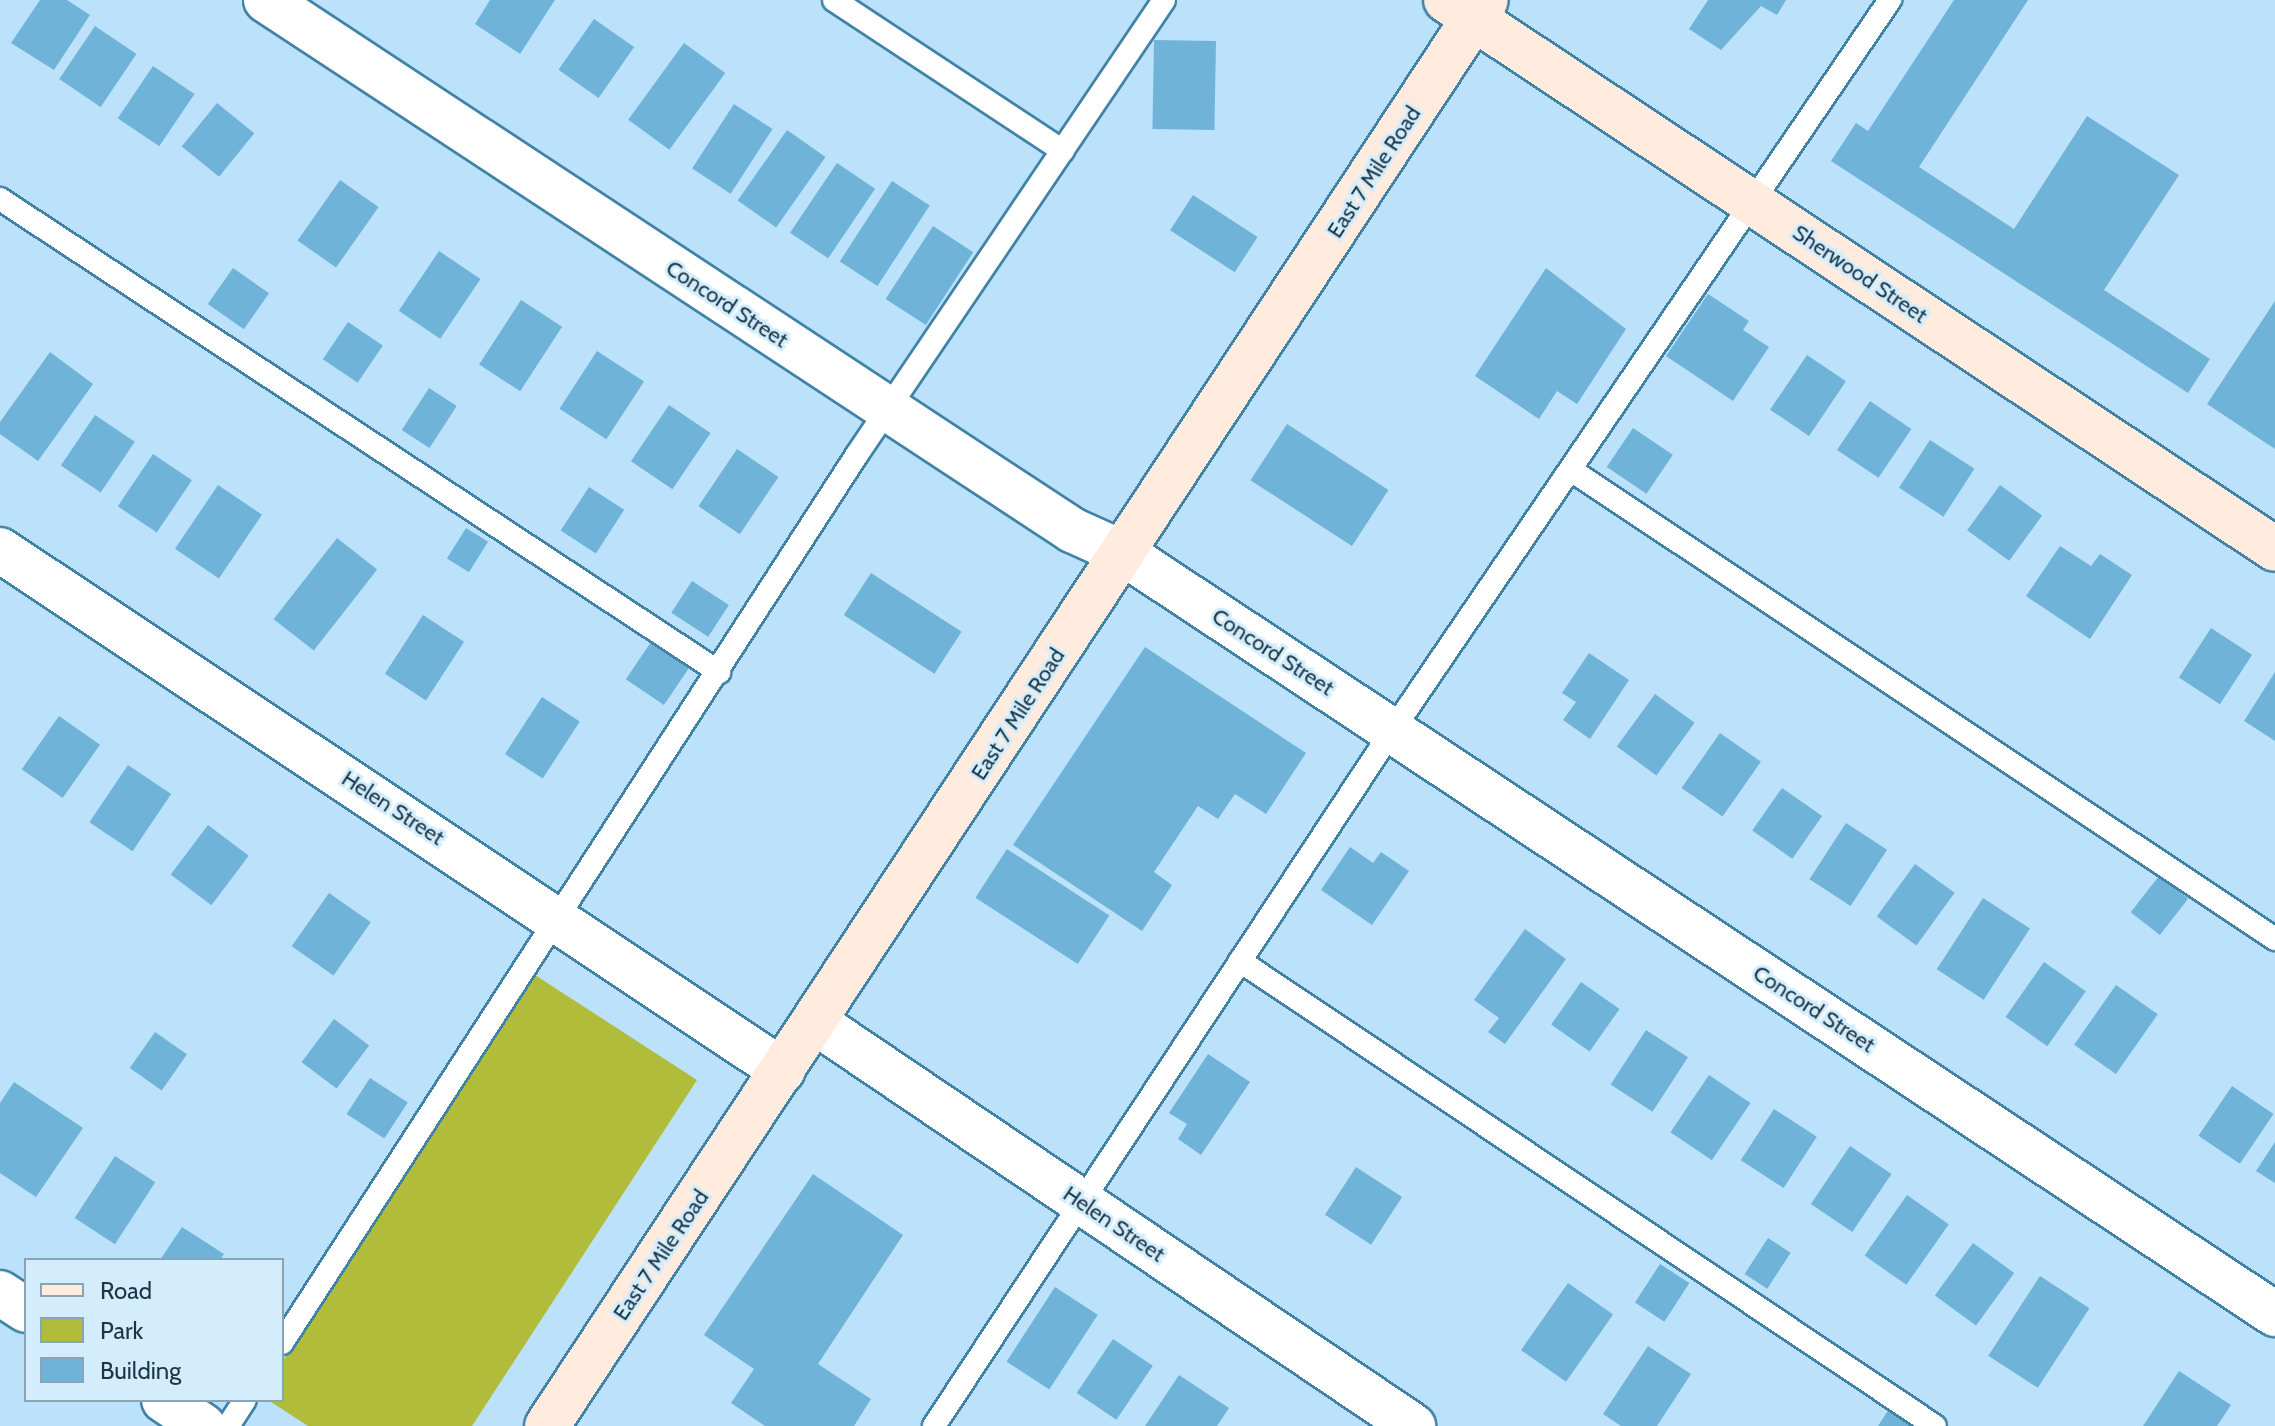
<!DOCTYPE html>
<html>
<head>
<meta charset="utf-8">
<style>
  body { margin:0 }
  #map { position:relative; width:2275px; height:1426px; overflow:hidden; background:#bbe2fa; font-family:Cabin,sans-serif }
  div>[style] { position:absolute }
  .green>* { inset:0; background:#b1bd3a }
  .building>* { inset:0; background:#70b3d9; transform-origin:0 0 }
  .roads { filter:drop-shadow(2px 0 #4083a7) drop-shadow(-2px 0 #4083a7) drop-shadow(0 2px #4083a7) drop-shadow(0 -2px #4083a7) }
  .lane>* { height:22px; margin:-11px; padding:0 11px; transform-origin:11px; border-radius:11px; background:#fff }
  .street>* { height:44px; margin:-22px; padding:0 22px; transform-origin:22px; border-radius:22px; background:#fff }
  .secondary>* { height:44px; margin:-22px; padding:0 22px; transform-origin:22px; border-radius:22px; background:#ffecdf }
  span { translate:-50% -50%; white-space:nowrap; text-align:center; line-height:1.15; -webkit-text-stroke:6px #d3edfd; paint-order:stroke }
  .street-label { font-size:22px; color:#1b3746 }
  .legend { position:absolute; left:24px; top:1258px; width:260px; height:144px; box-sizing:border-box; background:#d3edfd; border:2px solid #89a4b4; margin:0; padding:10px 14px; list-style:none; font-size:24px; color:#1b3746 }
  .legend li { display:flex; align-items:center; gap:16px; height:40px }
  .legend b { width:40px; border:2px solid #89a4b4 }
</style>
</head>
<body>
<div id="map">
  <div class="green">
    <div style="clip-path:polygon(535px 975px,697px 1080px,472px 1426px,308px 1426px,268px 1400px,282px 1400px,282px 1362px)"></div>
  </div>
  <div class="building">
    <div style="clip-path:polygon(40px 0,67px 0,90px 15px,54px 70px,11px 43px)"></div>
    <div style="clip-path:polygon(490px 0,555px 0,520px 54px,475px 24px)"></div>
    <div style="clip-path:polygon(1708px 0,1786px 0,1777px 15px,1761px 6px,1721px 50px,1689px 29px)"></div>
    <div style="clip-path:polygon(1954px 0,2028px 0,1919px 167px,2014px 229px,2087px 116px,2179px 175px,2104px 290px,2210px 359px,2188px 393px,1831px 161px,1856px 123px,1868px 131px)"></div>
    <div style="left:594px;top:19px;width:49px;height:62px;rotate:35deg"></div>
    <div style="left:95px;top:26px;width:50px;height:64px;rotate:34deg"></div>
    <div style="left:1154px;top:40px;width:62px;height:89px;rotate:1deg"></div>
    <div style="left:684px;top:43px;width:51px;height:95px;rotate:36deg"></div>
    <div style="left:153px;top:66px;width:50px;height:63px;rotate:34deg"></div>
    <div style="left:217px;top:103px;width:48px;height:56px;rotate:39deg"></div>
    <div style="left:734px;top:104px;width:46px;height:77px;rotate:33deg"></div>
    <div style="left:787px;top:130px;width:47px;height:86px;rotate:35deg"></div>
    <div style="left:837px;top:163px;width:46px;height:84px;rotate:34deg"></div>
    <div style="left:340px;top:180px;width:47px;height:74px;rotate:35deg"></div>
    <div style="left:892px;top:181px;width:45px;height:96px;rotate:33deg"></div>
    <div style="left:1193px;top:195px;width:77px;height:42px;rotate:33deg"></div>
    <div style="left:933px;top:226px;width:48px;height:87px;rotate:33deg"></div>
    <div style="left:439px;top:251px;width:50px;height:72px;rotate:34deg"></div>
    <div style="left:233px;top:268px;width:44px;height:44px;rotate:35deg"></div>
    <div style="clip-path:polygon(1546px 268px,1626px 329px,1577px 404px,1557px 391px,1539px 419px,1475px 376px)"></div>
    <div style="clip-path:polygon(1708px 294px,1749px 321px,1743px 330px,1769px 347px,1733px 401px,1666px 356px)"></div>
    <div style="left:521px;top:300px;width:49px;height:77px;rotate:33deg"></div>
    <div style="clip-path:polygon(2275px 301px,2275px 449px,2207px 404px)"></div>
    <div style="left:348px;top:322px;width:42px;height:45px;rotate:34deg"></div>
    <div style="left:597px;top:351px;width:56px;height:69px;rotate:33deg"></div>
    <div style="clip-path:polygon(50px 352px,93px 384px,38px 461px,0 434px,0 422px)"></div>
    <div style="left:1807px;top:355px;width:47px;height:66px;rotate:34deg"></div>
    <div style="left:429px;top:388px;width:33px;height:50px;rotate:33deg"></div>
    <div style="left:1870px;top:401px;width:50px;height:59px;rotate:34deg"></div>
    <div style="left:669px;top:405px;width:50px;height:68px;rotate:34deg"></div>
    <div style="left:95px;top:415px;width:48px;height:61px;rotate:34deg"></div>
    <div style="left:1287px;top:424px;width:121px;height:67px;rotate:33deg"></div>
    <div style="left:1633px;top:428px;width:48px;height:47px;rotate:34deg"></div>
    <div style="left:1930px;top:440px;width:53px;height:57px;rotate:33deg"></div>
    <div style="left:737px;top:449px;width:50px;height:69px;rotate:34deg"></div>
    <div style="left:153px;top:454px;width:47px;height:63px;rotate:34deg"></div>
    <div style="left:218px;top:485px;width:53px;height:77px;rotate:34deg"></div>
    <div style="left:2000px;top:485px;width:52px;height:56px;rotate:36deg"></div>
    <div style="left:589px;top:487px;width:42px;height:52px;rotate:33deg"></div>
    <div style="left:466px;top:528px;width:26px;height:36px;rotate:32deg"></div>
    <div style="left:337px;top:538px;width:51px;height:103px;rotate:38deg"></div>
    <div style="clip-path:polygon(2060px 546px,2091px 566px,2100px 554px,2132px 575px,2090px 639px,2026px 596px)"></div>
    <div style="left:871px;top:573px;width:108px;height:50px;rotate:33deg"></div>
    <div style="left:692px;top:581px;width:44px;height:38px;rotate:33deg"></div>
    <div style="left:423px;top:615px;width:49px;height:70px;rotate:33deg"></div>
    <div style="left:2211px;top:628px;width:49px;height:59px;rotate:33deg"></div>
    <div style="left:651px;top:642px;width:46px;height:45px;rotate:34deg"></div>
    <div style="clip-path:polygon(1145px 647px,1306px 753px,1266px 814px,1235px 794px,1218px 819px,1198px 806px,1154px 872px,1172px 885px,1142px 931px,1013px 845px)"></div>
    <div style="clip-path:polygon(1589px 653px,1629px 680px,1590px 739px,1563px 720px,1576px 702px,1562px 693px)"></div>
    <div style="clip-path:polygon(2275px 672px,2275px 741px,2244px 721px)"></div>
    <div style="left:1655px;top:694px;width:49px;height:65px;rotate:36deg"></div>
    <div style="left:542px;top:697px;width:45px;height:68px;rotate:33deg"></div>
    <div style="left:59px;top:716px;width:50px;height:65px;rotate:35deg"></div>
    <div style="left:1720px;top:733px;width:50px;height:67px;rotate:35deg"></div>
    <div style="left:128px;top:765px;width:52px;height:69px;rotate:34deg"></div>
    <div style="left:1782px;top:788px;width:49px;height:52px;rotate:35deg"></div>
    <div style="left:1846px;top:823px;width:49px;height:67px;rotate:33deg"></div>
    <div style="left:208px;top:825px;width:51px;height:62px;rotate:37deg"></div>
    <div style="clip-path:polygon(1350px 847px,1373px 863px,1381px 852px,1409px 871px,1372px 925px,1321px 890px)"></div>
    <div style="left:1007px;top:849px;width:122px;height:58px;rotate:33deg"></div>
    <div style="left:1915px;top:864px;width:49px;height:65px;rotate:36deg"></div>
    <div style="left:2159px;top:876px;width:37px;height:46px;rotate:38deg"></div>
    <div style="left:329px;top:893px;width:51px;height:65px;rotate:35deg"></div>
    <div style="left:1983px;top:898px;width:56px;height:85px;rotate:33deg"></div>
    <div style="clip-path:polygon(1525px 929px,1566px 959px,1505px 1044px,1488px 1032px,1499px 1018px,1474px 1000px)"></div>
    <div style="left:2044px;top:962px;width:51px;height:67px;rotate:35deg"></div>
    <div style="left:1581px;top:982px;width:47px;height:52px;rotate:35deg"></div>
    <div style="left:2116px;top:985px;width:51px;height:73px;rotate:35deg"></div>
    <div style="left:334px;top:1019px;width:44px;height:54px;rotate:37deg"></div>
    <div style="left:1646px;top:1030px;width:50px;height:65px;rotate:33deg"></div>
    <div style="left:155px;top:1032px;width:39px;height:44px;rotate:35deg"></div>
    <div style="clip-path:polygon(1208px 1054px,1250px 1082px,1201px 1155px,1178px 1139px,1187px 1124px,1169px 1113px)"></div>
    <div style="left:1709px;top:1075px;width:50px;height:69px;rotate:34deg"></div>
    <div style="left:370px;top:1078px;width:45px;height:43px;rotate:33deg"></div>
    <div style="clip-path:polygon(14px 1082px,83px 1128px,36px 1197px,0 1173px,0 1103px)"></div>
    <div style="left:2232px;top:1086px;width:50px;height:60px;rotate:34deg"></div>
    <div style="left:1774px;top:1109px;width:51px;height:61px;rotate:33deg"></div>
    <div style="clip-path:polygon(2275px 1142px,2275px 1183px,2256px 1171px)"></div>
    <div style="left:1850px;top:1146px;width:50px;height:70px;rotate:34deg"></div>
    <div style="left:115px;top:1156px;width:48px;height:74px;rotate:33deg"></div>
    <div style="left:1356px;top:1167px;width:55px;height:57px;rotate:33deg"></div>
    <div style="clip-path:polygon(813px 1174px,903px 1235px,818px 1364px,871px 1399px,854px 1426px,765px 1426px,731px 1403px,754px 1369px,704px 1335px)"></div>
    <div style="left:1907px;top:1195px;width:51px;height:74px;rotate:35deg"></div>
    <div style="clip-path:polygon(182px 1227px,224px 1254px,220px 1260px,160px 1260px)"></div>
    <div style="left:1768px;top:1238px;width:27px;height:43px;rotate:33deg"></div>
    <div style="left:1973px;top:1243px;width:51px;height:65px;rotate:36deg"></div>
    <div style="left:1660px;top:1264px;width:35px;height:46px;rotate:33deg"></div>
    <div style="left:2040px;top:1276px;width:59px;height:95px;rotate:33deg"></div>
    <div style="left:1568px;top:1283px;width:55px;height:82px;rotate:35deg"></div>
    <div style="left:1055px;top:1287px;width:51px;height:89px;rotate:33deg"></div>
    <div style="left:1113px;top:1339px;width:48px;height:65px;rotate:34deg"></div>
    <div style="clip-path:polygon(1648px 1346px,1691px 1374px,1657px 1426px,1621px 1426px,1603px 1414px)"></div>
    <div style="clip-path:polygon(2179px 1371px,2231px 1405px,2217px 1426px,2143px 1426px)"></div>
    <div style="clip-path:polygon(1179px 1375px,1229px 1408px,1217px 1426px,1145px 1426px)"></div>
    <div style="clip-path:polygon(1889px 1409px,1915px 1426px,1878px 1426px)"></div>
  </div>
  <div class="roads">
    <div class="lane">
      <div style="left:834px;top:0;width:274px;rotate:33.4deg"></div>
      <div style="left:0;top:199px;width:861px;rotate:33.34deg"></div>
      <div style="left:1571px;top:470px;width:846px;rotate:33.67deg"></div>
      <div style="left:1240px;top:961px;width:836px;rotate:33.79deg"></div>
      <div style="left:282px;top:1343px;width:1057px;rotate:-57.09deg"></div>
      <div style="left:856px;top:456px;width:550px;rotate:-55.96deg"></div>
      <div style="left:228px;top:1426px;width:31px;rotate:-57deg"></div>
      <div style="left:934px;top:1426px;width:832px;rotate:-56.62deg"></div>
      <div style="left:1392px;top:731px;width:885px;rotate:-55.74deg"></div>
    </div>
    <div class="street">
      <div style="left:266px;top:0;width:965px;rotate:33.33deg"></div>
      <div style="left:1072px;top:530px;width:56px;rotate:24.3deg"></div>
      <div style="left:1123px;top:553px;width:1381px;rotate:33.45deg"></div>
      <div style="left:0;top:550px;width:940px;rotate:33.64deg"></div>
      <div style="left:815px;top:1022px;width:722px;rotate:34.04deg"></div>
      <div style="left:0;top:1293px;width:31px;rotate:33deg"></div>
      <div style="left:164px;top:1400px;width:47px;rotate:33.7deg"></div>
    </div>
    <div class="secondary">
      <div style="left:1446px;top:0;width:994px;rotate:33.51deg"></div>
      <div style="left:547px;top:1426px;width:1707px;rotate:-56.64deg"></div>
    </div>
  </div>
  <div class="street-label">
    <span style="left:1374px;top:172px;rotate:-57deg">East 7 Mile Road</span>
    <span style="left:1860px;top:274px;rotate:34deg">Sherwood Street</span>
    <span style="left:727px;top:304px;rotate:33deg">Concord Street</span>
    <span style="left:1273px;top:652px;rotate:33deg">Concord Street</span>
    <span style="left:1018px;top:714px;rotate:-57deg">East 7 Mile Road</span>
    <span style="left:393px;top:808px;rotate:33deg">Helen Street</span>
    <span style="left:1814px;top:1009px;rotate:33deg">Concord Street</span>
    <span style="left:1114px;top:1224px;rotate:34deg">Helen Street</span>
    <span style="left:661px;top:1255px;rotate:-56deg">East 7 Mile Road</span>
  </div>
  <ul class="legend">
  <li><b style="height:10px;background:#ffecdf"></b>Road</li>
  <li><b style="height:22px;background:#b1bd3a"></b>Park</li>
  <li><b style="height:22px;background:#70b3d9"></b>Building</li>
  </ul>
</div>
</body>
</html>
